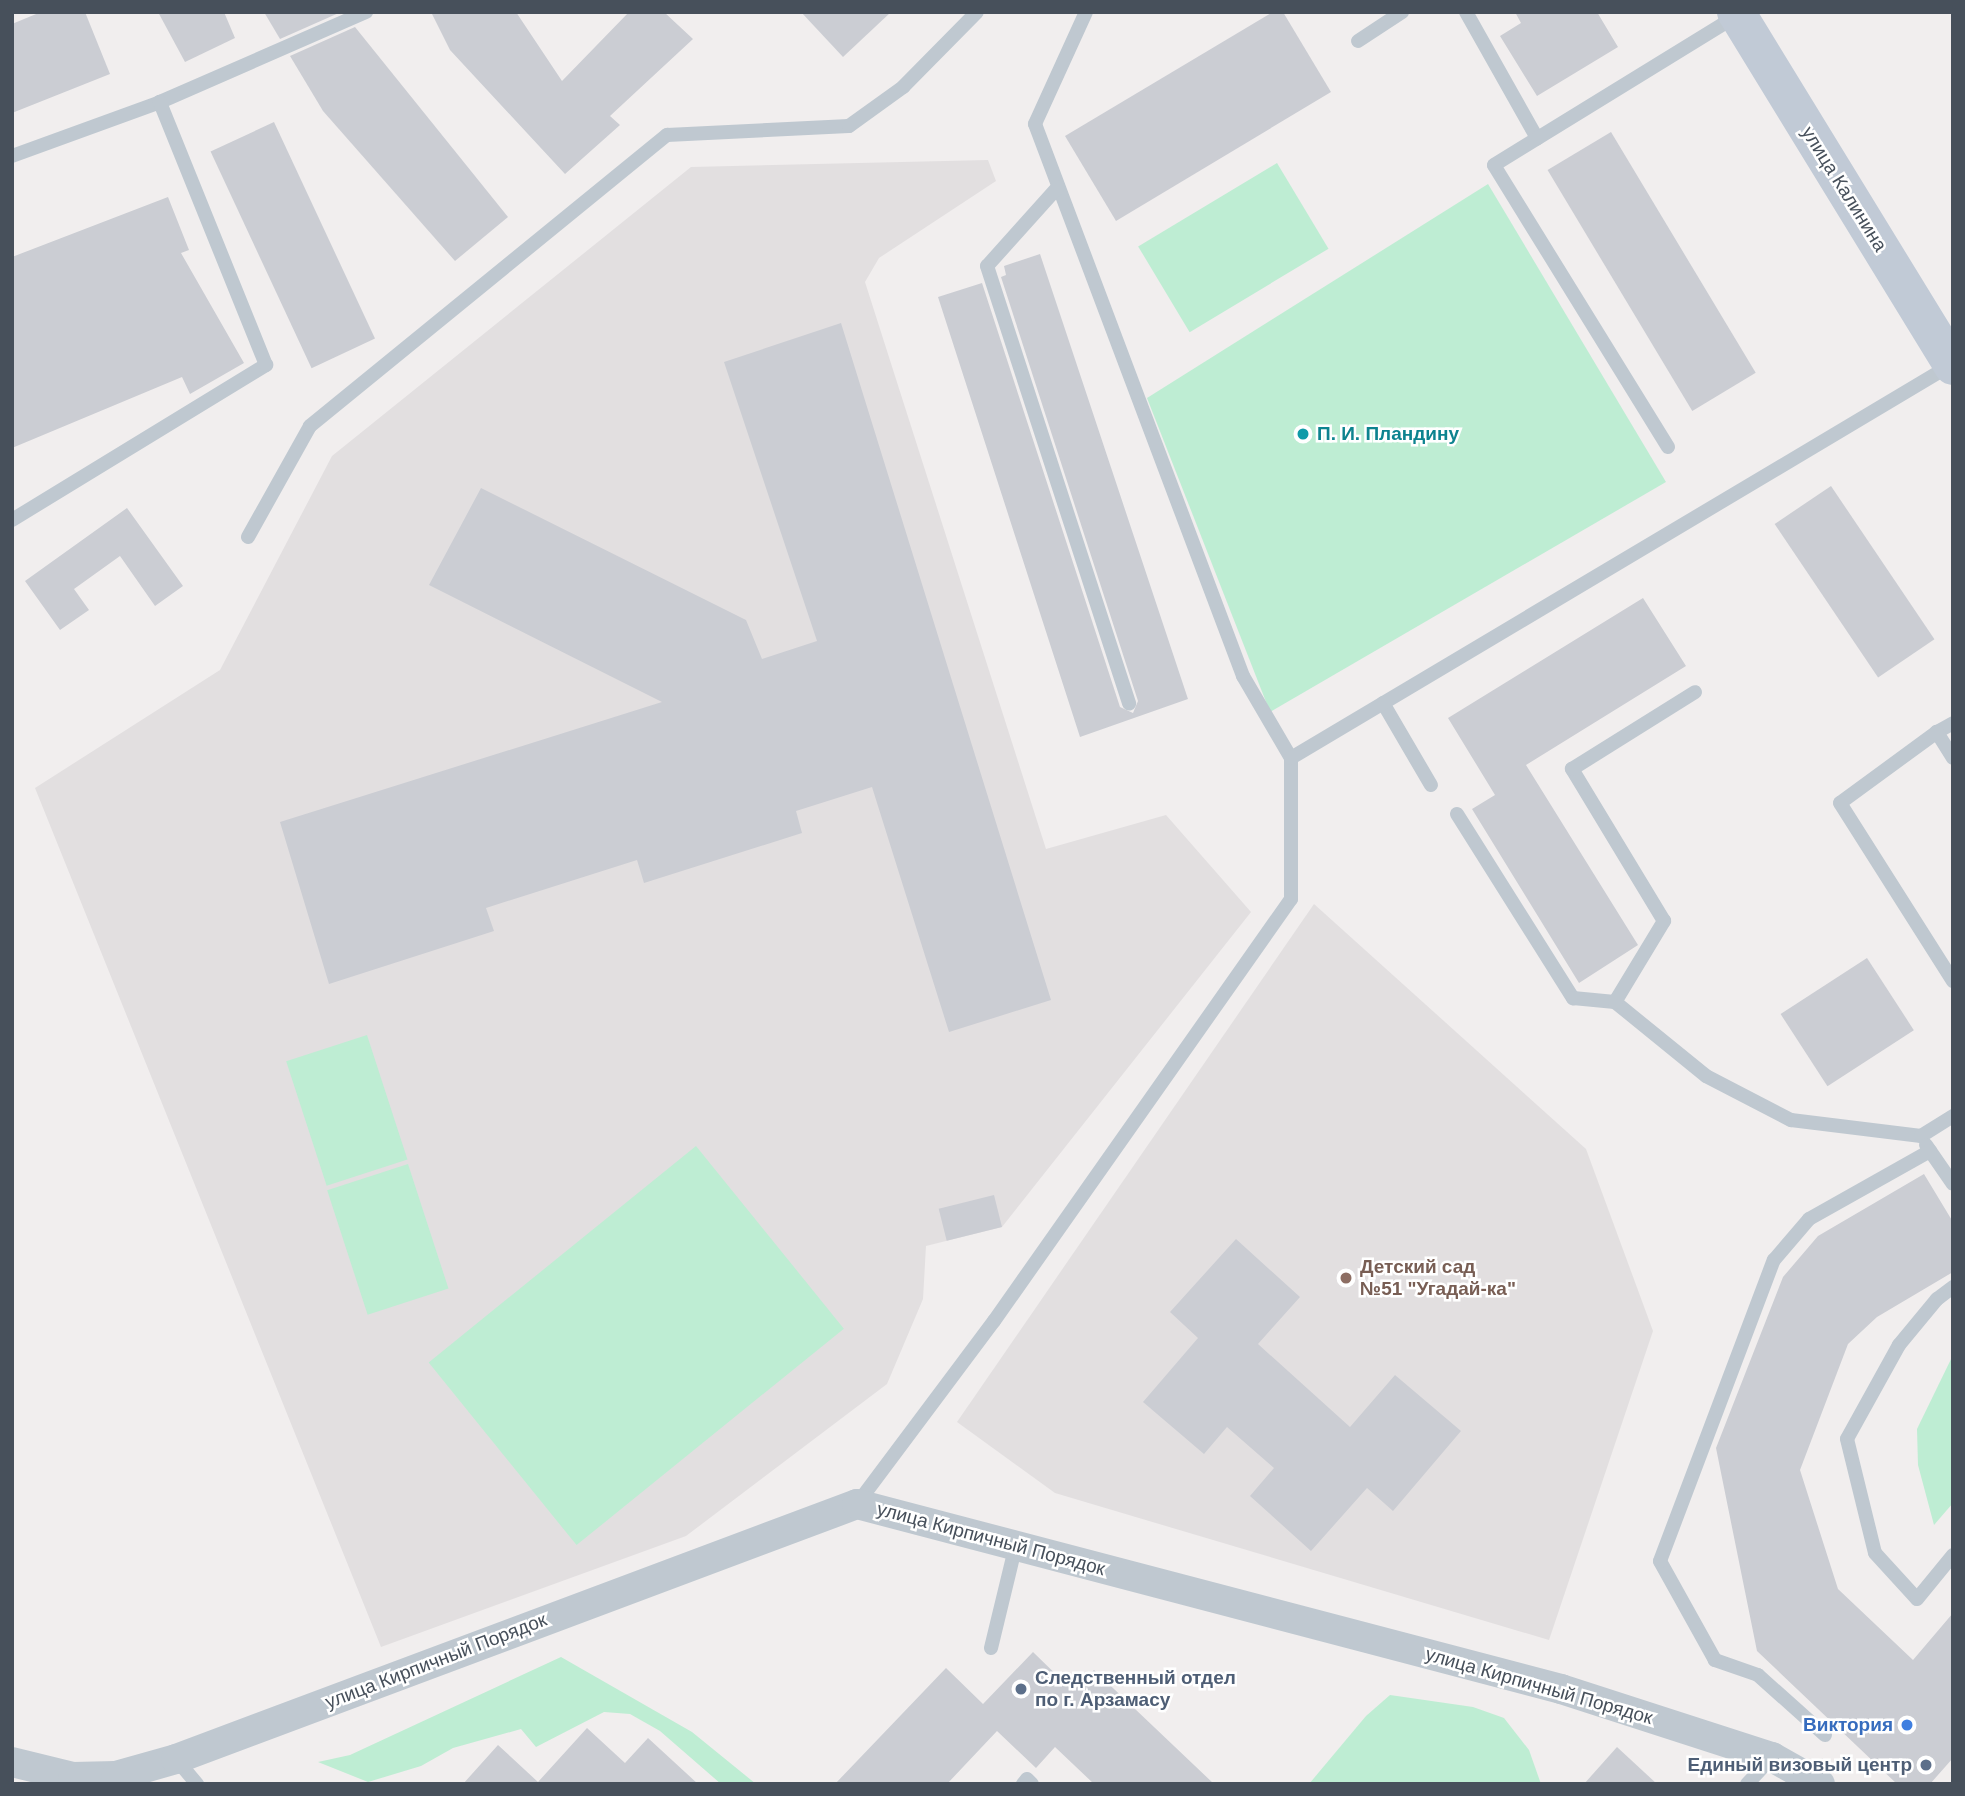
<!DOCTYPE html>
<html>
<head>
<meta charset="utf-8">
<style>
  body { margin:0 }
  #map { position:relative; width:1965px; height:1796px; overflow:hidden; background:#f1eeee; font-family:Arial,sans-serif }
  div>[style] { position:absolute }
  .education>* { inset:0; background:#e2dfe0 }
  .green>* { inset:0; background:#beedd3; transform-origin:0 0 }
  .building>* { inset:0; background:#cbcdd3; transform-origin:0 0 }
  .lane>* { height:14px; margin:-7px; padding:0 7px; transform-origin:7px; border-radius:7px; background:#bfc8d0 }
  .street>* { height:30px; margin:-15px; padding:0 15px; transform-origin:15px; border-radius:15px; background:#bfc8d0 }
  .secondary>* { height:38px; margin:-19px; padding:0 19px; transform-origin:19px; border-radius:19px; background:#c1cad6 }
  .dots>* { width:19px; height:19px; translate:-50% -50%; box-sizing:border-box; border:4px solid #fff; border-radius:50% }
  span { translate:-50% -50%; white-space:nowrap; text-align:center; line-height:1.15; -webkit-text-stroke:5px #fff; paint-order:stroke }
  .street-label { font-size:19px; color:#47505b }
  .culture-label { font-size:19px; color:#0d838f; font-weight:700 }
  .left { translate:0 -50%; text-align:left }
  .education-label { font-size:19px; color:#785e54; font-weight:700 }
  .service-label { font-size:19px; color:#4e5e75; font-weight:700 }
  .right { translate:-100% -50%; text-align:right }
  .shop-label { font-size:19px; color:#366cbe; font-weight:700 }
  .frame { position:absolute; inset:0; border:14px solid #47505b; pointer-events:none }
</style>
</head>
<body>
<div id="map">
  <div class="education">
    <div style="clip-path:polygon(988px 160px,996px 181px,879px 258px,865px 282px,1046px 849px,1166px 815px,1251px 912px,1002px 1227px,926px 1246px,923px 1299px,887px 1384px,686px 1536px,381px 1647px,35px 788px,220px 670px,332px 456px,691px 167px)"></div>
    <div style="clip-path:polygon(1314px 904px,1586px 1149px,1653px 1331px,1549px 1640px,1055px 1493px,957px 1422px)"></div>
  </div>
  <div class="green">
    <div style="left:1277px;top:163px;width:100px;height:162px;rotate:59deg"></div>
    <div style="clip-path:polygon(1488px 184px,1666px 482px,1270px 712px,1147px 398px)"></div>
    <div style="left:367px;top:1035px;width:131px;height:85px;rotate:72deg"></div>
    <div style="left:696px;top:1146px;width:235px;height:344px;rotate:51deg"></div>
    <div style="left:408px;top:1164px;width:131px;height:85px;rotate:72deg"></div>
    <div style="clip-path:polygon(1953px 1355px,1953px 1503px,1934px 1525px,1918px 1465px,1917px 1429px)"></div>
    <div style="clip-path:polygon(561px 1657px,692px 1732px,756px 1784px,721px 1784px,660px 1731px,630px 1714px,604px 1712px,536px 1747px,521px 1729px,453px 1748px,421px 1766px,368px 1782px,318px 1762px,350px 1755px)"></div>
    <div style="clip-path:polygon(1390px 1695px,1473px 1707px,1504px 1718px,1529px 1750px,1541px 1784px,1309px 1784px,1366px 1716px)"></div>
  </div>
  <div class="building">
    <div style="clip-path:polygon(41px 12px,85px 12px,110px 74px,12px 113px,12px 24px)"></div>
    <div style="clip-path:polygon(158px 12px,224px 12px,235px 38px,185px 62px)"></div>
    <div style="clip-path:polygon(264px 12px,341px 12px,280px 39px)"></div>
    <div style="clip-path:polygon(431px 12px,516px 12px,562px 81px,629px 12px,664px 12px,693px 39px,610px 116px,620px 125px,565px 174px,450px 50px)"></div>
    <div style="clip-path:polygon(801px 12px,891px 12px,843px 57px)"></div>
    <div style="clip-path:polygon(1273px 12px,1283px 12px,1331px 92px,1116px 221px,1065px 136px)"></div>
    <div style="clip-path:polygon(1515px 12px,1597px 12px,1618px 47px,1537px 96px,1500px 36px,1521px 23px)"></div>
    <div style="clip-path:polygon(355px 27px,508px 217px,455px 261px,323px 111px,290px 56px)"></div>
    <div style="left:274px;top:122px;width:239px;height:70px;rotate:65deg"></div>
    <div style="left:1611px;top:132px;width:281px;height:74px;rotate:59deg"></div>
    <div style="clip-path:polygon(168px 197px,189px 250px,181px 253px,244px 363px,190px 394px,182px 377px,12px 448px,12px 257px)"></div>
    <div style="clip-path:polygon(1040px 254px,1188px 699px,1080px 737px,938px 297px,982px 283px,1120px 707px,1133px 713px,1138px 701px,1001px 277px,1006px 275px,1004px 266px)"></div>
    <div style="clip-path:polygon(841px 323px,1051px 1000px,949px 1032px,872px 787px,796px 811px,802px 833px,644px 883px,637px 860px,486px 908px,494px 931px,329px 984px,280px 822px,662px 702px,429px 585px,481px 488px,746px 620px,762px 659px,817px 641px,724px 362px)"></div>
    <div style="left:1831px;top:486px;width:185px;height:68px;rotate:56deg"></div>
    <div style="clip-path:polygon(127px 508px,183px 586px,155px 606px,120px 556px,74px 589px,89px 610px,60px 630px,25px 581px)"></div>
    <div style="clip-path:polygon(1643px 598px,1686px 666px,1526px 765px,1638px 945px,1579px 983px,1472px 809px,1495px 795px,1448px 718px)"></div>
    <div style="left:1867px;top:958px;width:86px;height:103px;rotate:57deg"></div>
    <div style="clip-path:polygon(1924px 1174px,1953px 1222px,1953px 1272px,1877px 1317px,1848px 1344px,1800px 1470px,1838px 1589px,1913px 1660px,1953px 1613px,1953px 1758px,1930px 1784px,1897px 1784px,1757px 1651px,1716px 1448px,1783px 1277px,1818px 1236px)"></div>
    <div style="left:994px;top:1195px;width:33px;height:57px;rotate:76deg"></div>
    <div style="clip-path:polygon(1236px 1239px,1300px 1297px,1258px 1344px,1350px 1427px,1395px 1375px,1461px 1431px,1393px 1511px,1367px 1488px,1311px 1551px,1250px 1496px,1274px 1468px,1227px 1427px,1204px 1454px,1143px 1402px,1198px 1338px,1170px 1312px)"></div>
    <div style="clip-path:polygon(1033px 1652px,1073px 1691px,1094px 1670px,1214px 1784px,1094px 1784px,1055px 1747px,1036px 1768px,997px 1731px,947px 1784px,835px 1784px,946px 1668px,983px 1704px)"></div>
    <div style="clip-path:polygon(587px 1728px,625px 1763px,648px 1738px,698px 1784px,463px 1784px,498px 1745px,538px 1782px)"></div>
    <div style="clip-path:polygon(1617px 1747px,1657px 1784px,1584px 1784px)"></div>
  </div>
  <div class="lane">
    <div style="left:1086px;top:12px;width:123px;rotate:114.5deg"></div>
    <div style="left:1035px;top:124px;width:590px;rotate:69.35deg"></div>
    <div style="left:1243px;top:676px;width:95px;rotate:59.7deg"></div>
    <div style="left:1466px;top:12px;width:145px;rotate:60.6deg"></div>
    <div style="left:1358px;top:41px;width:53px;rotate:-33.4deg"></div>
    <div style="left:12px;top:156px;width:158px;rotate:-20deg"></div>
    <div style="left:160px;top:102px;width:225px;rotate:-23.6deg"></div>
    <div style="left:1058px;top:187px;width:106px;rotate:131.9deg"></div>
    <div style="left:987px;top:266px;width:460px;rotate:72deg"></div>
    <div style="left:1668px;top:447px;width:331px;rotate:-121.7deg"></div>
    <div style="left:1494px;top:165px;width:284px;rotate:-31.6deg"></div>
    <div style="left:12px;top:520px;width:298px;rotate:-31.4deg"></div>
    <div style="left:266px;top:365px;width:284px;rotate:-112deg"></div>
    <div style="left:248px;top:537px;width:127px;rotate:-60.8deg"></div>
    <div style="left:310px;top:426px;width:461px;rotate:-39.2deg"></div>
    <div style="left:667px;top:135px;width:182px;rotate:-2.8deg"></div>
    <div style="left:849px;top:126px;width:67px;rotate:-35.8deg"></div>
    <div style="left:903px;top:87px;width:105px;rotate:-45.4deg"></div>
    <div style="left:1383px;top:703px;width:95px;rotate:59.7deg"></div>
    <div style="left:1937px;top:732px;width:18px;rotate:-29deg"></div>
    <div style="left:1953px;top:758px;width:31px;rotate:-122deg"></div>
    <div style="left:1937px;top:732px;width:120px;rotate:143.8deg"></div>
    <div style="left:1840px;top:803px;width:211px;rotate:57.6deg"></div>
    <div style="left:1457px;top:814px;width:218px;rotate:57.8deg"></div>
    <div style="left:1573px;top:998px;width:42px;rotate:5.4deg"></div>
    <div style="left:1615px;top:1002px;width:117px;rotate:39.1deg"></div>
    <div style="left:1706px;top:1076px;width:96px;rotate:27.4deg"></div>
    <div style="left:1791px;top:1120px;width:131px;rotate:7deg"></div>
    <div style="left:1921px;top:1136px;width:38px;rotate:-32deg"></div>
    <div style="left:1615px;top:1002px;width:95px;rotate:-58.8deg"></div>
    <div style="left:1664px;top:921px;width:178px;rotate:-121.2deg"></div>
    <div style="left:1572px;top:769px;width:145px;rotate:-32deg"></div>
    <div style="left:1926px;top:1145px;width:47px;rotate:55.3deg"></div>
    <div style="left:1953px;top:1287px;width:20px;rotate:143deg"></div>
    <div style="left:1937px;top:1299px;width:60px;rotate:129.6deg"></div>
    <div style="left:1899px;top:1345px;width:107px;rotate:119deg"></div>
    <div style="left:1847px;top:1439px;width:117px;rotate:76.2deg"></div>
    <div style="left:1875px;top:1553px;width:62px;rotate:47.6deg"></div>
    <div style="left:1917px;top:1599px;width:57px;rotate:-50.7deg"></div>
    <div style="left:857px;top:1504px;width:229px;rotate:-53.2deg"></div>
    <div style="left:994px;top:1321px;width:516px;rotate:-54.86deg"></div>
    <div style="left:1291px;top:899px;width:141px;rotate:-90deg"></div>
    <div style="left:1291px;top:758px;width:768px;rotate:-30.77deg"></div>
    <div style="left:991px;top:1648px;width:106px;rotate:-76.4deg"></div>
    <div style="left:1825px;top:1735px;width:90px;rotate:-138.2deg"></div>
    <div style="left:1758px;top:1675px;width:46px;rotate:-160.8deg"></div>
    <div style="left:1715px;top:1660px;width:113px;rotate:-119.1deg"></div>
    <div style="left:1660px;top:1561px;width:322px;rotate:-69.3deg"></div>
    <div style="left:1774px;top:1260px;width:54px;rotate:-49.5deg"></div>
    <div style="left:1809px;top:1219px;width:139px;rotate:-29.3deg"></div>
    <div style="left:176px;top:1759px;width:33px;rotate:50deg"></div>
    <div style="left:1023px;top:1784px;width:6px;rotate:-51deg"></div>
    <div style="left:1027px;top:1779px;width:7px;rotate:45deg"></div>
    <div style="left:1747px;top:1784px;width:37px;rotate:-47deg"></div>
  </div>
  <div class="street">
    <div style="left:12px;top:1762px;width:63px;rotate:13.8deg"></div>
    <div style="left:73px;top:1777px;width:43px;rotate:-1.3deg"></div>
    <div style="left:116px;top:1776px;width:62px;rotate:-15.8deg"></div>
    <div style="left:176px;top:1759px;width:727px;rotate:-20.53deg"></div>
    <div style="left:857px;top:1504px;width:728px;rotate:14.72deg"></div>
    <div style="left:1561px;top:1689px;width:222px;rotate:17.9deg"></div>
    <div style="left:1772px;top:1757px;width:55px;rotate:29.4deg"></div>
  </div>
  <div class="secondary">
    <div style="left:1736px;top:12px;width:415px;rotate:58.5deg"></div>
  </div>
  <div class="dots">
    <div style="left:1303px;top:434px;background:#0f9aa8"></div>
    <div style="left:1346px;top:1278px;background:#8d6e63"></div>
    <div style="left:1021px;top:1689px;background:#5c6f8a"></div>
    <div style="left:1907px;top:1725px;background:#3f7fe0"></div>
    <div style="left:1926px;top:1765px;background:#5c6f8a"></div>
  </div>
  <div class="street-label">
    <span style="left:1844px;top:189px;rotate:58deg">улица Калинина</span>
    <span style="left:991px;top:1539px;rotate:15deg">улица Кирпичный Порядок</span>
    <span style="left:436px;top:1661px;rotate:-21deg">улица Кирпичный Порядок</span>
    <span style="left:1539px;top:1686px;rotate:16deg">улица Кирпичный Порядок</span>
  </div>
  <div class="culture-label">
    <span class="left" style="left:1317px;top:434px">П. И. Пландину</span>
  </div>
  <div class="education-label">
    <span class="left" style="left:1360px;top:1278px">Детский сад<br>№51 "Угадай-ка"</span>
  </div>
  <div class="service-label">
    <span class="left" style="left:1035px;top:1689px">Следственный отдел<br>по г. Арзамасу</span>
    <span class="right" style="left:1912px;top:1765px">Единый визовый центр</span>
  </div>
  <div class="shop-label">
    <span class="right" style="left:1893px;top:1725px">Виктория</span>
  </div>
  <div class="frame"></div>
</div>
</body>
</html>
